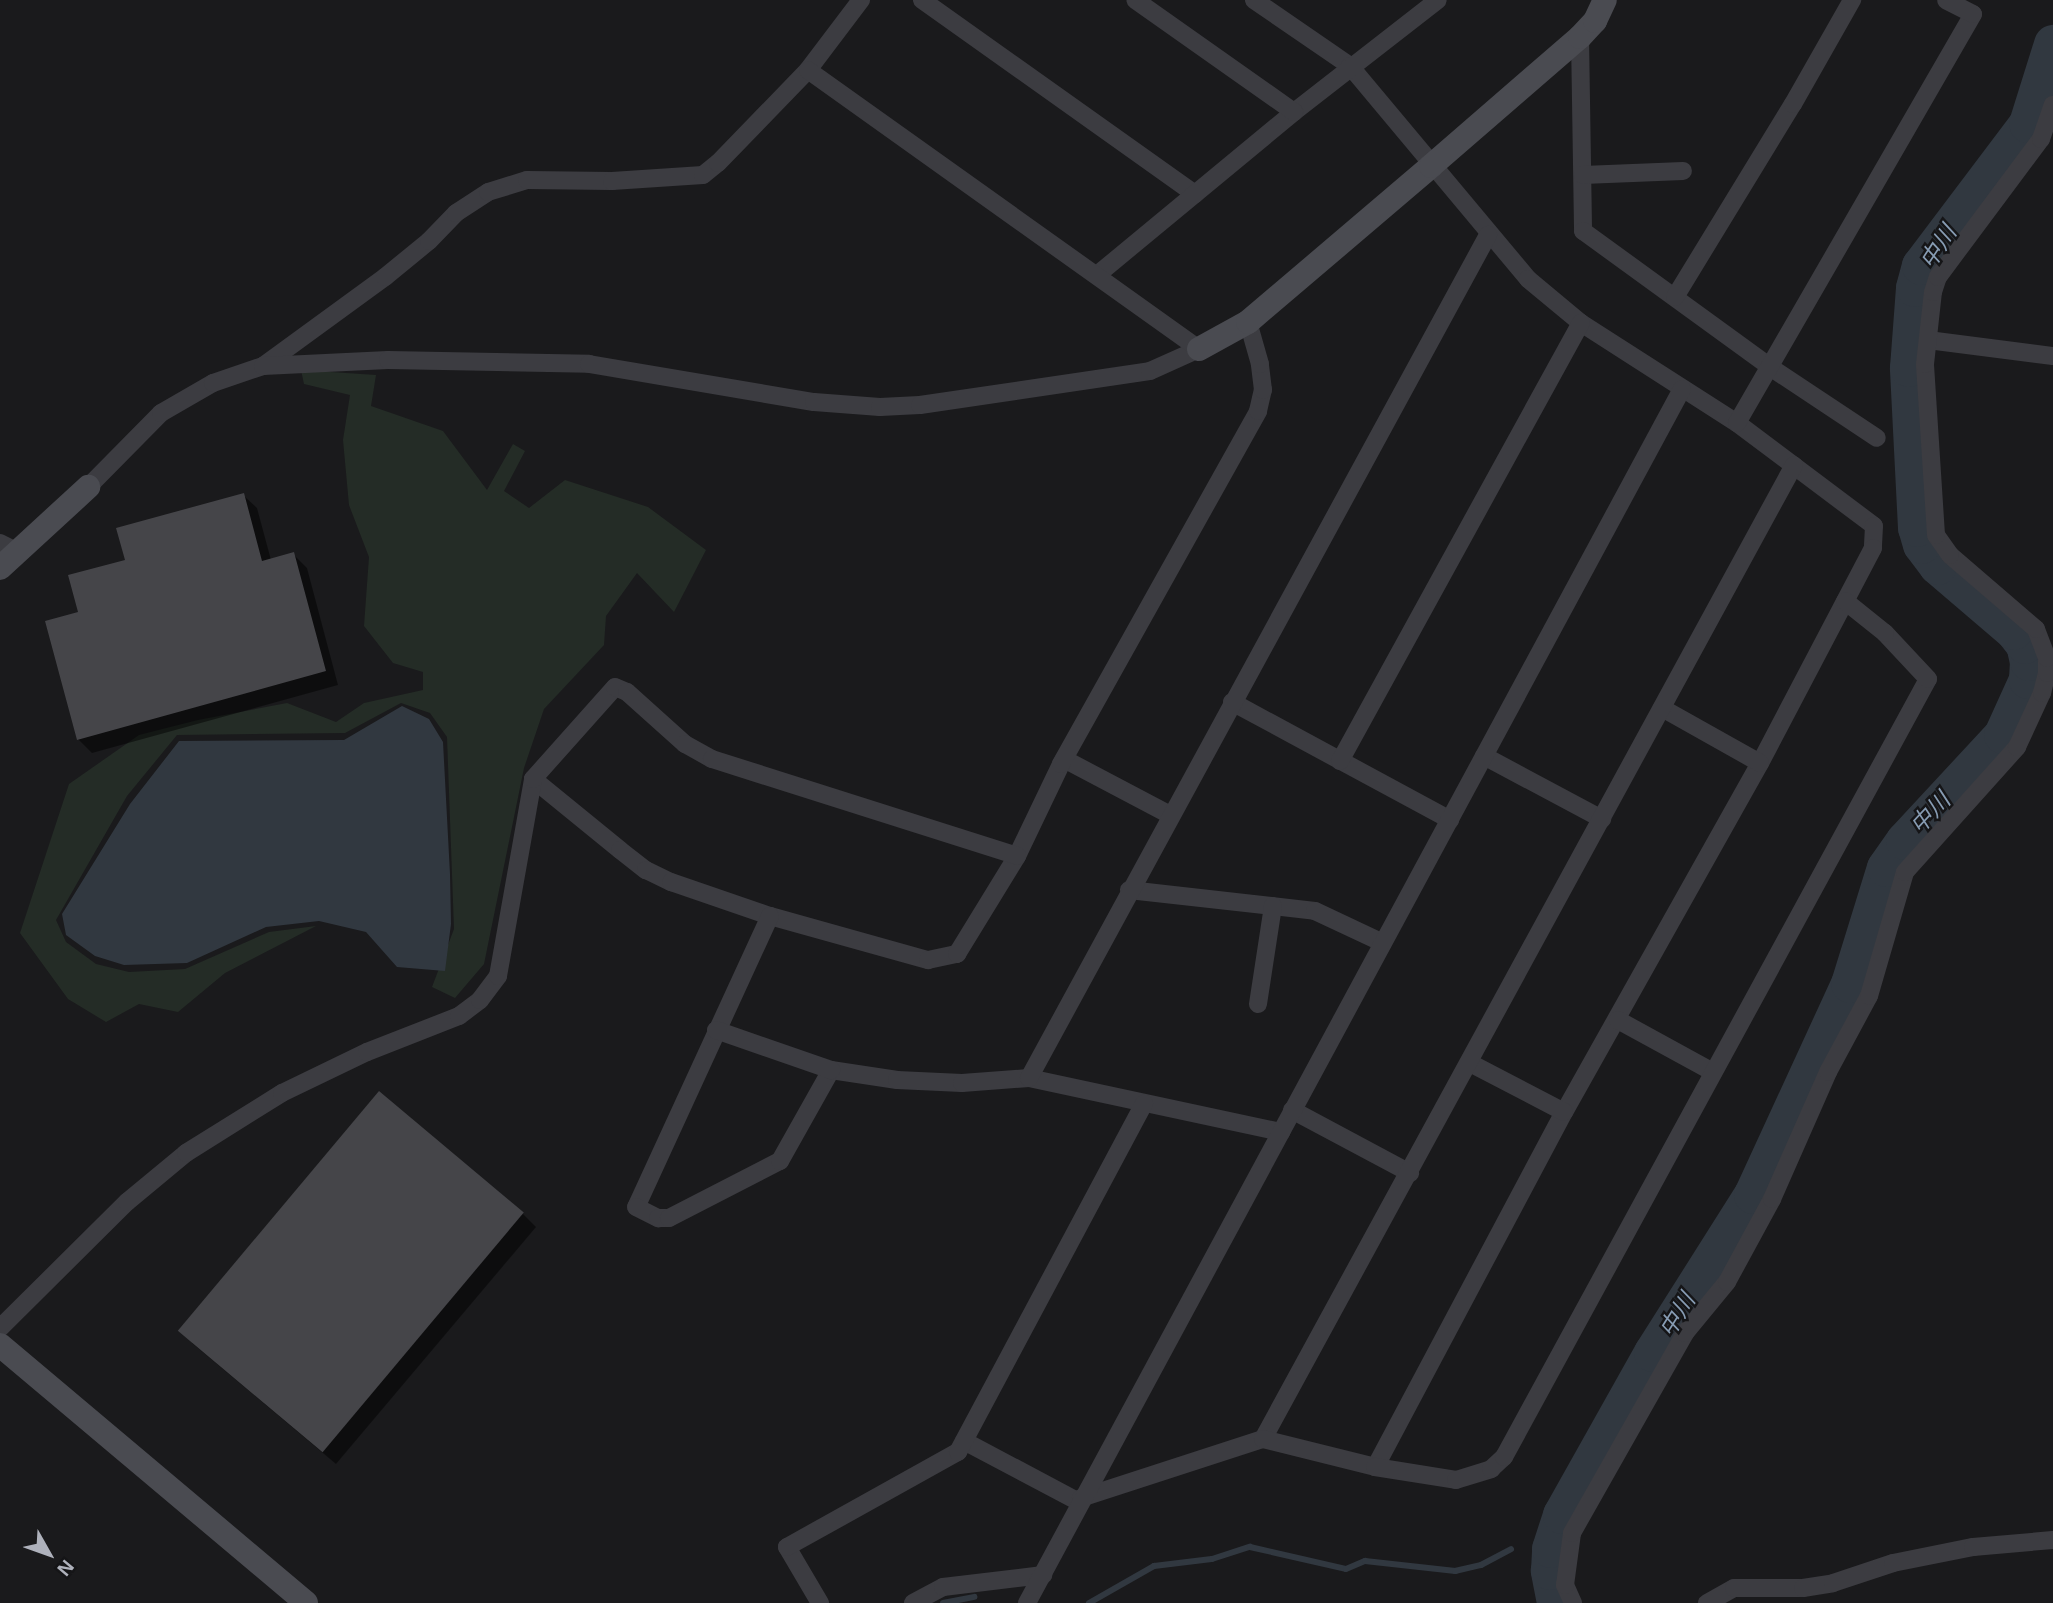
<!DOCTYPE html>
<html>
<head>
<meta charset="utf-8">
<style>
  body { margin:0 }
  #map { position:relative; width:2053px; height:1603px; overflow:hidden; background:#1a1a1c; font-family:Arial,"Noto Sans JP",sans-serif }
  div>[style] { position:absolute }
  .green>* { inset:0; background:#242c26 }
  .water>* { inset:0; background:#313840 }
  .shadow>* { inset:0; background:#0007 }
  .stream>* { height:6px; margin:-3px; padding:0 3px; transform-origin:3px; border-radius:3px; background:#313840 }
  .river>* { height:38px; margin:-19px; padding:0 19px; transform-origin:19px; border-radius:19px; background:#313840 }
  .building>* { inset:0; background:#454549; transform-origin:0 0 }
  .street>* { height:18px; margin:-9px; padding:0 9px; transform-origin:9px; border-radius:9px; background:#3c3c41 }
  .secondary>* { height:24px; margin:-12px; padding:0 12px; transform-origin:12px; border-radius:12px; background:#4a4b51 }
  span { translate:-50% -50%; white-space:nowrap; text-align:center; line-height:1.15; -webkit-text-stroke:5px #151517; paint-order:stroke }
  .water-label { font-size:23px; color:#879cb3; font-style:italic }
  .north { position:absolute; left:14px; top:1519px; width:70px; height:70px; -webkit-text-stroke:5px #151517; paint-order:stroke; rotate:130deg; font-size:19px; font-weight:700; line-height:28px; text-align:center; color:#aeb1bb }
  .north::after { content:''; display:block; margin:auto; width:24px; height:32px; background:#aeb1bb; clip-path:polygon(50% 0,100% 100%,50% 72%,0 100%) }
</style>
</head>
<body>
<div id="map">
  <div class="green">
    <div style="clip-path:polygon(301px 370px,376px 375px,371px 406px,443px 431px,487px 490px,513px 444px,525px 451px,504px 491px,529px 508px,565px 480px,648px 507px,706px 550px,674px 612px,637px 573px,606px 616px,604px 645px,544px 709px,524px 768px,484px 964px,455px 998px,432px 987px,454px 929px,447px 737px,430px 713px,401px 703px,345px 733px,177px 735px,127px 796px,56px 920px,66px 942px,96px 964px,129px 972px,185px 969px,269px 932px,316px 926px,225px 973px,178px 1012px,139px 1004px,106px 1022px,68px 999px,20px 933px,69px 784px,139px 735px,198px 720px,287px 703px,336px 722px,364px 703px,423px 690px,423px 672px,393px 663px,364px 626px,369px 557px,349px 505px,343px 440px,350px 395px,304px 384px)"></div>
  </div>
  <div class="water">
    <div style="clip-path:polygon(402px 706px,429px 719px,443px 742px,450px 874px,451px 924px,445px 971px,397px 967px,366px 932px,319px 921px,266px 927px,187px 963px,124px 965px,95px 956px,66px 935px,62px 914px,130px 804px,179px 741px,344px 740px)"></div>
  </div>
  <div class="shadow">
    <div style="clip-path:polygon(243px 495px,257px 508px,271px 560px,293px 554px,307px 568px,338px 685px,92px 753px,78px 739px,80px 613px,127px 561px)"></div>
    <div style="clip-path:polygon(523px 1214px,536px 1227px,336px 1464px,192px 1343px)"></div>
  </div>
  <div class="stream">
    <div style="left:943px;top:1603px;width:32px;rotate:-11deg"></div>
    <div style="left:1089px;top:1603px;width:75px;rotate:-29.6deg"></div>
    <div style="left:1154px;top:1566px;width:58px;rotate:-6.9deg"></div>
    <div style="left:1212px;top:1559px;width:40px;rotate:-18deg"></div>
    <div style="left:1250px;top:1547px;width:98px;rotate:12.9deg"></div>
    <div style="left:1346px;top:1569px;width:21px;rotate:-23deg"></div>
    <div style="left:1365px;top:1561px;width:91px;rotate:6.3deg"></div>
    <div style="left:1455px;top:1571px;width:27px;rotate:-13deg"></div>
    <div style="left:1481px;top:1565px;width:34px;rotate:-28deg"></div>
  </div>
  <div class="river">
    <div style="left:1556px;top:1603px;width:33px;rotate:-101deg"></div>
    <div style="left:1550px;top:1571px;width:22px;rotate:-87deg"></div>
    <div style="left:1551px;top:1549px;width:36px;rotate:-72deg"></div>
    <div style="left:1562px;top:1515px;width:186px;rotate:-60.7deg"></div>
    <div style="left:1653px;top:1353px;width:187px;rotate:-57.7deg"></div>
    <div style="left:1753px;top:1195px;width:232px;rotate:-65.3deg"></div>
    <div style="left:1850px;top:984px;width:121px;rotate:-72.8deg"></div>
    <div style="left:1886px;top:868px;width:33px;rotate:-55deg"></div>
    <div style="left:1905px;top:841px;width:144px;rotate:-47.2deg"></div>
    <div style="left:2003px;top:735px;width:60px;rotate:-65.6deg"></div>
    <div style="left:2028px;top:680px;width:18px;rotate:-87deg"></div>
    <div style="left:2029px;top:662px;width:17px;rotate:-103deg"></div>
    <div style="left:2025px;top:645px;width:18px;rotate:-128deg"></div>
    <div style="left:2014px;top:631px;width:100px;rotate:-139.5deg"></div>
    <div style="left:1938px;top:566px;width:26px;rotate:-127deg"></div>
    <div style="left:1922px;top:545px;width:18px;rotate:-106deg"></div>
    <div style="left:1917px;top:528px;width:160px;rotate:-92.9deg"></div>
    <div style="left:1909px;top:368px;width:80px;rotate:-85.7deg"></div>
    <div style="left:1915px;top:288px;width:23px;rotate:-75deg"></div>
    <div style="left:1921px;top:266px;width:178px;rotate:-53deg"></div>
    <div style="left:2028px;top:124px;width:84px;rotate:-72.6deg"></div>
  </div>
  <div class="building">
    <div style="clip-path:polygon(244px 493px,262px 561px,294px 552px,326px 671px,77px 740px,45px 621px,78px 612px,68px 575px,125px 560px,116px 528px)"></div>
    <div style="left:379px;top:1091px;width:189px;height:313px;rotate:40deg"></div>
  </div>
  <div class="street">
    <div style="left:922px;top:0;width:335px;rotate:35.4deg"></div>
    <div style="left:1254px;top:0;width:116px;rotate:34.5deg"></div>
    <div style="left:1350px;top:66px;width:278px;rotate:50.1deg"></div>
    <div style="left:1528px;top:279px;width:69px;rotate:39.7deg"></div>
    <div style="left:1581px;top:323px;width:185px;rotate:32.7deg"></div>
    <div style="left:1737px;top:423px;width:171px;rotate:36.9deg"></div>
    <div style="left:1874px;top:526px;width:22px;rotate:93deg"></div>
    <div style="left:1873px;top:548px;width:243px;rotate:117.7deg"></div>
    <div style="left:1760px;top:763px;width:400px;rotate:119.3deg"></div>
    <div style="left:1564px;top:1112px;width:402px;rotate:118deg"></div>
    <div style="left:1580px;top:37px;width:194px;rotate:89.1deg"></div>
    <div style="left:1583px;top:231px;width:231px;rotate:36deg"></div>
    <div style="left:1770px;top:367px;width:128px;rotate:33.6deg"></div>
    <div style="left:1294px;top:112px;width:182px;rotate:-37.9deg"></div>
    <div style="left:1583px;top:175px;width:100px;rotate:-2.3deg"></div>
    <div style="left:1097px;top:275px;width:256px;rotate:-39.6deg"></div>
    <div style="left:1294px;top:112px;width:194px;rotate:-144.8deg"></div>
    <div style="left:1675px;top:297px;width:226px;rotate:-58.6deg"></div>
    <div style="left:1793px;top:104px;width:120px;rotate:-60.4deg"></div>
    <div style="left:1928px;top:340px;width:126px;rotate:7.3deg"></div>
    <div style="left:263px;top:366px;width:151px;rotate:-36.1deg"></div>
    <div style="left:385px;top:277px;width:57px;rotate:-39.3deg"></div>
    <div style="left:429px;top:241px;width:39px;rotate:-46deg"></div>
    <div style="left:456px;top:213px;width:38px;rotate:-33deg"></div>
    <div style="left:488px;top:192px;width:41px;rotate:-17.1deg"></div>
    <div style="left:527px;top:180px;width:85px;rotate:0.7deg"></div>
    <div style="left:612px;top:181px;width:91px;rotate:-3.8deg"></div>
    <div style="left:703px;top:175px;width:19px;rotate:-39deg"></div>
    <div style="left:718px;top:163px;width:129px;rotate:-45.9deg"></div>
    <div style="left:808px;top:70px;width:88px;rotate:-52.9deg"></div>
    <div style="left:1737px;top:423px;width:472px;rotate:-60deg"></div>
    <div style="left:1973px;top:14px;width:30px;rotate:-153deg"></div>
    <div style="left:88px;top:487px;width:104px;rotate:-45.4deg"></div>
    <div style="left:161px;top:413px;width:60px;rotate:-30deg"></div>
    <div style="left:213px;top:383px;width:53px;rotate:-18.8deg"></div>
    <div style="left:263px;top:366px;width:125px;rotate:-2.7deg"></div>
    <div style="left:388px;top:360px;width:201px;rotate:1.1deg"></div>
    <div style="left:589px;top:364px;width:228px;rotate:9.6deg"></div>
    <div style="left:814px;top:402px;width:66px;rotate:4.3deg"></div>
    <div style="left:880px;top:407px;width:40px;rotate:-2.9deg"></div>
    <div style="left:920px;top:405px;width:232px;rotate:-8.4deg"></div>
    <div style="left:1150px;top:371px;width:54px;rotate:-24.2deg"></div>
    <div style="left:1199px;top:349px;width:480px;rotate:-144.5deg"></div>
    <div style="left:0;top:543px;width:20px;rotate:27deg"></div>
    <div style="left:1232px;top:702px;width:248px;rotate:28.4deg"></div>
    <div style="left:1662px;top:708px;width:112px;rotate:29.3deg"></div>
    <div style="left:1484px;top:756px;width:134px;rotate:28.1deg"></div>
    <div style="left:1064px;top:759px;width:120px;rotate:27.8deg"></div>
    <div style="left:1340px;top:761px;width:500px;rotate:-61.2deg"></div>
    <div style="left:533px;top:779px;width:112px;rotate:39.2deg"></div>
    <div style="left:620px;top:850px;width:33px;rotate:38deg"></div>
    <div style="left:646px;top:870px;width:28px;rotate:26deg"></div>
    <div style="left:671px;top:882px;width:105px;rotate:19deg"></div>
    <div style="left:770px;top:916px;width:164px;rotate:15.6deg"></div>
    <div style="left:928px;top:960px;width:30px;rotate:-12deg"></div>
    <div style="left:957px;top:954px;width:115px;rotate:-58.5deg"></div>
    <div style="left:1017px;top:856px;width:102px;rotate:-64.4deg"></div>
    <div style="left:1061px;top:764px;width:404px;rotate:-60.8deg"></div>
    <div style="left:1258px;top:411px;width:22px;rotate:-77deg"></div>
    <div style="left:1263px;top:390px;width:26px;rotate:-97deg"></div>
    <div style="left:1260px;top:364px;width:44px;rotate:-105.9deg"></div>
    <div style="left:1129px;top:890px;width:187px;rotate:6.4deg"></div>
    <div style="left:1315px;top:911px;width:75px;rotate:25.2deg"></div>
    <div style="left:770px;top:916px;width:320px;rotate:114.7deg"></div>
    <div style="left:636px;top:1207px;width:25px;rotate:27deg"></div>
    <div style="left:658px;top:1218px;width:11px"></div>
    <div style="left:669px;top:1218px;width:125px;rotate:-27.2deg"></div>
    <div style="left:780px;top:1161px;width:104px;rotate:-60.7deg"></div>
    <div style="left:831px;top:1070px;width:67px;rotate:8.6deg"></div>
    <div style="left:897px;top:1080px;width:65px;rotate:2.6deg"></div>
    <div style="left:962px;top:1083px;width:67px;rotate:-4.3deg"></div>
    <div style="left:1029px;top:1078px;width:258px;rotate:12.1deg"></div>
    <div style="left:1258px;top:1004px;width:99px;rotate:-81.3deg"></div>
    <div style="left:1618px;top:1020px;width:108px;rotate:28.7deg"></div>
    <div style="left:716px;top:1030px;width:122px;rotate:19.2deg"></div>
    <div style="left:1470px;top:1063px;width:106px;rotate:27.5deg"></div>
    <div style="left:1029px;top:1078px;width:960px;rotate:-61.43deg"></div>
    <div style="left:1292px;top:1110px;width:134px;rotate:28.1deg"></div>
    <div style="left:0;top:1328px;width:179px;rotate:-44.8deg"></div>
    <div style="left:127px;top:1202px;width:77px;rotate:-39.7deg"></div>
    <div style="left:186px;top:1153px;width:113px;rotate:-32deg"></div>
    <div style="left:282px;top:1093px;width:94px;rotate:-25.8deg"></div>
    <div style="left:367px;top:1052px;width:99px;rotate:-21.4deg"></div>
    <div style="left:459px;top:1016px;width:26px;rotate:-37deg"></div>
    <div style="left:480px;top:1000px;width:30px;rotate:-53deg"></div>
    <div style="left:498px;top:976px;width:200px;rotate:-79.9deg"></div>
    <div style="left:533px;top:779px;width:123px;rotate:-48.3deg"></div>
    <div style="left:615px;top:687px;width:13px;rotate:23deg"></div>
    <div style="left:627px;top:692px;width:78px;rotate:41.9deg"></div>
    <div style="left:685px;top:744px;width:31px;rotate:29deg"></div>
    <div style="left:712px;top:759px;width:320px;rotate:17.6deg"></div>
    <div style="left:1263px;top:1439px;width:1109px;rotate:-61.4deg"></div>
    <div style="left:964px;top:1441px;width:130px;rotate:27.9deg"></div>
    <div style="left:1081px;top:1498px;width:191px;rotate:-18deg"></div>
    <div style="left:1263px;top:1439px;width:115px;rotate:14deg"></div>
    <div style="left:1375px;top:1467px;width:82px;rotate:9.1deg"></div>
    <div style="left:1456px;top:1480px;width:37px;rotate:-17deg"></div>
    <div style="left:1491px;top:1469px;width:18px;rotate:-43deg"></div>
    <div style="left:1504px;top:1457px;width:886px;rotate:-61.41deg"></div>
    <div style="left:1928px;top:679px;width:63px;rotate:-133.1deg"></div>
    <div style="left:1885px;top:633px;width:51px;rotate:-141.3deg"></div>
    <div style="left:820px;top:1603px;width:65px;rotate:-120.5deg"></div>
    <div style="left:787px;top:1547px;width:196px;rotate:-29.1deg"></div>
    <div style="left:958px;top:1452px;width:395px;rotate:-61.9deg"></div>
    <div style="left:913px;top:1603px;width:34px;rotate:-28deg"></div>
    <div style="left:943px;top:1587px;width:101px;rotate:-6.8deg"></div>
    <div style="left:1027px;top:1603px;width:1379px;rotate:-61.65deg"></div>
    <div style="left:1573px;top:1603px;width:20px;rotate:-114deg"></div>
    <div style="left:1565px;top:1585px;width:52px;rotate:-82.3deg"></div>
    <div style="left:1572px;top:1533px;width:230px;rotate:-60.5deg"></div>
    <div style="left:1685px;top:1333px;width:66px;rotate:-50.5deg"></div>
    <div style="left:1727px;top:1282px;width:94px;rotate:-61.5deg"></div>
    <div style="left:1772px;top:1199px;width:139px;rotate:-66.2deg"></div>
    <div style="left:1828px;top:1072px;width:86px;rotate:-61.7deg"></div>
    <div style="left:1869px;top:996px;width:129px;rotate:-73.8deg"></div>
    <div style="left:1905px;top:872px;width:168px;rotate:-48.1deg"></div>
    <div style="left:2017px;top:747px;width:60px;rotate:-65.2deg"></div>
    <div style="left:2042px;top:693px;width:21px;rotate:-76deg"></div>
    <div style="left:2047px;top:673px;width:15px;rotate:-90deg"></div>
    <div style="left:2047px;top:658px;width:31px;rotate:-111deg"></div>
    <div style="left:2036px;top:629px;width:113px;rotate:-139.3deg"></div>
    <div style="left:1950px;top:555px;width:24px;rotate:-125deg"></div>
    <div style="left:1936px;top:535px;width:171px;rotate:-93.7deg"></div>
    <div style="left:1925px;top:364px;width:72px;rotate:-83.7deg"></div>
    <div style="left:1933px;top:292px;width:16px;rotate:-72deg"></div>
    <div style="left:1938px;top:277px;width:172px;rotate:-53.3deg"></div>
    <div style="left:2041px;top:139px;width:36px;rotate:-71deg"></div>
    <div style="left:1707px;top:1603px;width:31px;rotate:-29deg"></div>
    <div style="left:1734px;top:1588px;width:69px"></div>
    <div style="left:1803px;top:1588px;width:30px;rotate:-9deg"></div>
    <div style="left:1833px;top:1583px;width:63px;rotate:-18.4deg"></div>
    <div style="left:1893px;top:1563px;width:82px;rotate:-11.3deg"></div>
    <div style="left:1973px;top:1547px;width:80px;rotate:-5deg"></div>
  </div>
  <div class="secondary">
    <div style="left:1199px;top:349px;width:56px;rotate:-28.9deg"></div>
    <div style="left:1248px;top:322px;width:240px;rotate:-40.4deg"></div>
    <div style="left:1431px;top:166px;width:197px;rotate:-40.9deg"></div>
    <div style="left:1580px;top:37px;width:22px;rotate:-47deg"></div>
    <div style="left:1595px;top:21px;width:23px;rotate:-65deg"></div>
    <div style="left:0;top:568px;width:120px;rotate:-42.6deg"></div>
    <div style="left:0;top:1345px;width:400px;rotate:40.1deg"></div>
  </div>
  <div class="water-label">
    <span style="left:1938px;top:247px;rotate:-57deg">中川</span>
    <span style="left:1930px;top:813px;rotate:-47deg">中川</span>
    <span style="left:1677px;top:1315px;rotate:-58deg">中川</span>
  </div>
  <div class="north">N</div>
</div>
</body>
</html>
